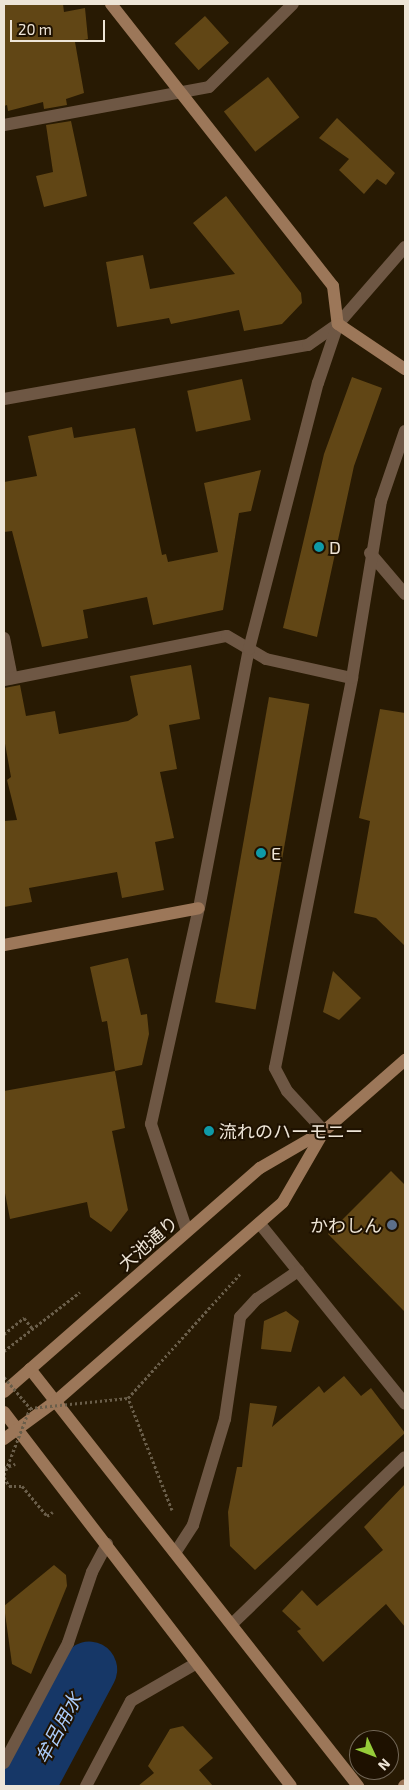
<!DOCTYPE html>
<html>
<head>
<meta charset="utf-8">
<style>
  body { margin:0 }
  #map { position:relative; width:409px; height:1790px; overflow:hidden; background:#281a03; font-family:"Exo 2","Noto Sans JP",sans-serif }
  div>[style] { position:absolute }
  .river>* { height:56px; margin:-28px; padding:0 28px; transform-origin:28px; border-radius:28px; background:#163767 }
  .building>* { inset:0; background:#614615; transform-origin:0 0 }
  .path>* { height:3px; margin-top:-1.5px; transform-origin:0; background:repeating-linear-gradient(90deg,#6a5e4a 0 2.5px,transparent 0 5px) }
  .street>* { height:12px; margin:-6px; padding:0 6px; transform-origin:6px; border-radius:6px; background:#6e5744 }
  .secondary>* { height:12px; margin:-6px; padding:0 6px; transform-origin:6px; border-radius:6px; background:#9c7759 }
  .path-bridge>* { height:3px; margin-top:-1.5px; transform-origin:0; background:repeating-linear-gradient(90deg,#6a5e4a 0 2.5px,transparent 0 5px) }
  .dots>* { width:14px; height:14px; translate:-50% -50%; box-sizing:border-box; border:2px solid #1e1100; border-radius:50% }
  span { translate:-50% -50%; white-space:nowrap; text-align:center; line-height:1.15; -webkit-text-stroke:4px #1e1100; paint-order:stroke }
  .poi-label { font-size:18px; color:#eee5d7 }
  .left { translate:0 -50%; text-align:left }
  .right { translate:-100% -50%; text-align:right }
  .street-label { font-size:18px; color:#eee5d7 }
  .water-label { font-size:19px; color:#abcbf9; font-style:italic }
  .frame { position:absolute; inset:0; border:5px solid #eee5d7; pointer-events:none }
  .north { position:absolute; left:349px; top:1730px; width:50px; height:50px; box-sizing:border-box; background:#1e1100; border:1px solid #716656; border-radius:50%; rotate:133deg; font-size:14px; font-weight:700; line-height:20px; text-align:center; color:#eee5d7 }
  .north::after { content:''; display:block; margin:auto; width:18px; height:22px; background:#96cc39; clip-path:polygon(50% 0,100% 100%,50% 72%,0 100%) }
  .scale { position:absolute; left:10px; top:20px; width:95px; height:22px; box-sizing:border-box; border:2px solid #eee5d7; border-top:0; padding-left:6px; font-size:15px; line-height:18px; white-space:nowrap; color:#eee5d7; -webkit-text-stroke:4px #1e1100; paint-order:stroke }
</style>
</head>
<body>
<div id="map">
  <div class="river">
    <div style="left:27px;top:1786px;width:132px;rotate:-61.9deg"></div>
  </div>
  <div class="building">
    <div style="clip-path:polygon(4px 4px,63px 4px,64px 12px,85px 8px,88px 39px,75px 42px,84px 93px,66px 99px,67px 105px,44px 109px,43px 102px,8px 111px,7px 105px,4px 106px)"></div>
    <div style="left:205px;top:16px;width:36px;height:41px;rotate:48deg"></div>
    <div style="left:268px;top:77px;width:51px;height:56px;rotate:52deg"></div>
    <div style="clip-path:polygon(337px 118px,395px 173px,386px 185px,377px 179px,364px 194px,339px 170px,349px 159px,319px 138px)"></div>
    <div style="clip-path:polygon(71px 121px,87px 196px,44px 207px,36px 176px,53px 172px,46px 125px)"></div>
    <div style="clip-path:polygon(226px 196px,301px 293px,302px 303px,282px 324px,244px 331px,239px 310px,171px 324px,169px 318px,117px 327px,106px 262px,143px 255px,150px 289px,235px 274px,193px 223px)"></div>
    <div style="clip-path:polygon(352px 377px,382px 388px,354px 466px,317px 637px,283px 628px,324px 454px)"></div>
    <div style="left:242px;top:379px;width:42px;height:56px;rotate:78deg"></div>
    <div style="clip-path:polygon(72px 427px,74px 438px,135px 428px,162px 555px,166px 554px,168px 562px,218px 552px,204px 483px,261px 470px,251px 511px,239px 513px,223px 610px,153px 625px,147px 597px,83px 610px,88px 638px,42px 647px,12px 531px,4px 532px,4px 482px,37px 476px,28px 436px)"></div>
    <div style="clip-path:polygon(191px 665px,200px 719px,169px 725px,177px 769px,160px 772px,174px 838px,155px 842px,164px 890px,122px 898px,117px 872px,29px 888px,32px 902px,4px 907px,4px 821px,17px 820px,7px 780px,11px 777px,4px 738px,4px 688px,20px 685px,26px 716px,55px 711px,59px 734px,128px 721px,138px 715px,130px 676px)"></div>
    <div style="left:269px;top:697px;width:41px;height:310px;rotate:10deg"></div>
    <div style="clip-path:polygon(380px 709px,405px 713px,405px 946px,376px 918px,354px 913px,370px 821px,359px 818px)"></div>
    <div style="clip-path:polygon(128px 958px,141px 1015px,147px 1014px,149px 1034px,142px 1065px,115px 1071px,107px 1021px,102px 1022px,90px 967px)"></div>
    <div style="clip-path:polygon(333px 971px,361px 998px,339px 1020px,323px 1012px)"></div>
    <div style="clip-path:polygon(115px 1071px,125px 1128px,112px 1131px,128px 1210px,111px 1232px,90px 1217px,87px 1202px,10px 1219px,4px 1188px,4px 1091px)"></div>
    <div style="clip-path:polygon(391px 1171px,405px 1185px,405px 1312px,328px 1234px)"></div>
    <div style="clip-path:polygon(286px 1311px,299px 1321px,291px 1352px,261px 1349px,264px 1321px)"></div>
    <div style="clip-path:polygon(344px 1376px,361px 1396px,371px 1388px,405px 1433px,255px 1570px,230px 1546px,228px 1512px,237px 1467px,242px 1467px,250px 1403px,277px 1406px,272px 1427px,319px 1386px,324px 1393px)"></div>
    <div style="clip-path:polygon(405px 1484px,405px 1627px,386px 1604px,323px 1662px,297px 1631px,301px 1629px,282px 1611px,302px 1590px,317px 1606px,383px 1550px,364px 1527px)"></div>
    <div style="clip-path:polygon(54px 1565px,66px 1575px,67px 1586px,31px 1674px,12px 1664px,4px 1606px)"></div>
    <div style="clip-path:polygon(183px 1726px,213px 1758px,199px 1770px,213px 1786px,138px 1786px,154px 1773px,148px 1766px,170px 1729px)"></div>
  </div>
  <div class="path">
    <div style="left:4px;top:1334px;width:26px;rotate:-39deg"></div>
    <div style="left:24px;top:1318px;width:13px;rotate:51deg"></div>
    <div style="left:4px;top:1351px;width:96px;rotate:-37.8deg"></div>
    <div style="left:4px;top:1468px;width:12px;rotate:-20deg"></div>
    <div style="left:4px;top:1477px;width:10px;rotate:61deg"></div>
    <div style="left:9px;top:1486px;width:13px"></div>
    <div style="left:22px;top:1486px;width:39px;rotate:50deg"></div>
    <div style="left:47px;top:1516px;width:7px;rotate:-34deg"></div>
    <div style="left:172px;top:1510px;width:120px;rotate:-111.4deg"></div>
    <div style="left:128px;top:1398px;width:167px;rotate:-47.9deg"></div>
  </div>
  <div class="street">
    <div style="left:4px;top:125px;width:208px;rotate:-10.5deg"></div>
    <div style="left:209px;top:87px;width:118px;rotate:-44.7deg"></div>
    <div style="left:4px;top:399px;width:309px;rotate:-10.1deg"></div>
    <div style="left:308px;top:345px;width:37px;rotate:-35deg"></div>
    <div style="left:370px;top:553px;width:54px;rotate:49.5deg"></div>
    <div style="left:4px;top:638px;width:41px;rotate:78.7deg"></div>
    <div style="left:4px;top:680px;width:227px;rotate:-11.2deg"></div>
    <div style="left:227px;top:636px;width:45px;rotate:30.5deg"></div>
    <div style="left:266px;top:659px;width:88px;rotate:12.5deg"></div>
    <div style="left:324px;top:1131px;width:54px;rotate:-132.8deg"></div>
    <div style="left:287px;top:1091px;width:26px;rotate:-118deg"></div>
    <div style="left:275px;top:1068px;width:398px;rotate:-78.8deg"></div>
    <div style="left:352px;top:678px;width:179px;rotate:-80.7deg"></div>
    <div style="left:381px;top:501px;width:74px;rotate:-71.1deg"></div>
    <div style="left:260px;top:1224px;width:231px;rotate:51.1deg"></div>
    <div style="left:187px;top:1231px;width:113px;rotate:-108.6deg"></div>
    <div style="left:151px;top:1124px;width:221px;rotate:-77.5deg"></div>
    <div style="left:199px;top:908px;width:264px;rotate:-79.1deg"></div>
    <div style="left:249px;top:649px;width:275px;rotate:-75.5deg"></div>
    <div style="left:318px;top:383px;width:62px;rotate:-71.3deg"></div>
    <div style="left:338px;top:324px;width:102px;rotate:-49deg"></div>
    <div style="left:175px;top:1553px;width:33px;rotate:-57deg"></div>
    <div style="left:193px;top:1525px;width:111px;rotate:-73.2deg"></div>
    <div style="left:225px;top:1419px;width:103px;rotate:-81.6deg"></div>
    <div style="left:240px;top:1317px;width:25px;rotate:-47deg"></div>
    <div style="left:257px;top:1299px;width:50px;rotate:-34.3deg"></div>
    <div style="left:232px;top:1624px;width:240px;rotate:-44deg"></div>
    <div style="left:4px;top:1763px;width:136px;rotate:-61.9deg"></div>
    <div style="left:68px;top:1643px;width:75px;rotate:-71.3deg"></div>
    <div style="left:92px;top:1572px;width:32px;rotate:-62deg"></div>
    <div style="left:86px;top:1786px;width:96px;rotate:-62.1deg"></div>
    <div style="left:131px;top:1701px;width:74px;rotate:-30deg"></div>
  </div>
  <div class="secondary">
    <div style="left:111px;top:4px;width:359px;rotate:51.8deg"></div>
    <div style="left:333px;top:286px;width:38px;rotate:83deg"></div>
    <div style="left:338px;top:324px;width:81px;rotate:33.9deg"></div>
    <div style="left:4px;top:945px;width:198px;rotate:-10.7deg"></div>
    <div style="left:30px;top:1369px;width:531px;rotate:51.81deg"></div>
    <div style="left:4px;top:1392px;width:340px;rotate:-41.2deg"></div>
    <div style="left:260px;top:1168px;width:72px;rotate:-30.1deg"></div>
    <div style="left:4px;top:1412px;width:471px;rotate:52.5deg"></div>
    <div style="left:4px;top:1439px;width:66px;rotate:-36.3deg"></div>
    <div style="left:57px;top:1400px;width:300px;rotate:-41.2deg"></div>
    <div style="left:283px;top:1202px;width:82px;rotate:-60deg"></div>
    <div style="left:324px;top:1131px;width:108px;rotate:-41.2deg"></div>
    <div style="left:404px;top:1786px;width:1px;rotate:-45deg"></div>
  </div>
  <div class="path-bridge">
    <div style="left:4px;top:1377px;width:40px;rotate:50deg"></div>
    <div style="left:4px;top:1475px;width:72px;rotate:-68.8deg"></div>
    <div style="left:30px;top:1408px;width:99px;rotate:-5.8deg"></div>
  </div>
  <div class="dots">
    <div style="left:319px;top:547px;background:#0f9aa8"></div>
    <div style="left:261px;top:853px;background:#0f9aa8"></div>
    <div style="left:209px;top:1131px;background:#0f9aa8"></div>
    <div style="left:392px;top:1225px;background:#5c6f8a"></div>
  </div>
  <div class="poi-label">
    <span class="left" style="left:329px;top:547px">D</span>
    <span class="left" style="left:271px;top:853px">E</span>
    <span class="left" style="left:219px;top:1131px">流れのハーモニー</span>
    <span class="right" style="left:382px;top:1225px">かわしん</span>
  </div>
  <div class="street-label">
    <span style="left:148px;top:1243px;rotate:-41deg">大池通り</span>
  </div>
  <div class="water-label">
    <span style="left:58px;top:1728px;rotate:-62deg">牟呂用水</span>
  </div>
  <div class="frame"></div>
  <div class="north">N</div>
  <div class="scale">20 m</div>
</div>
</body>
</html>
